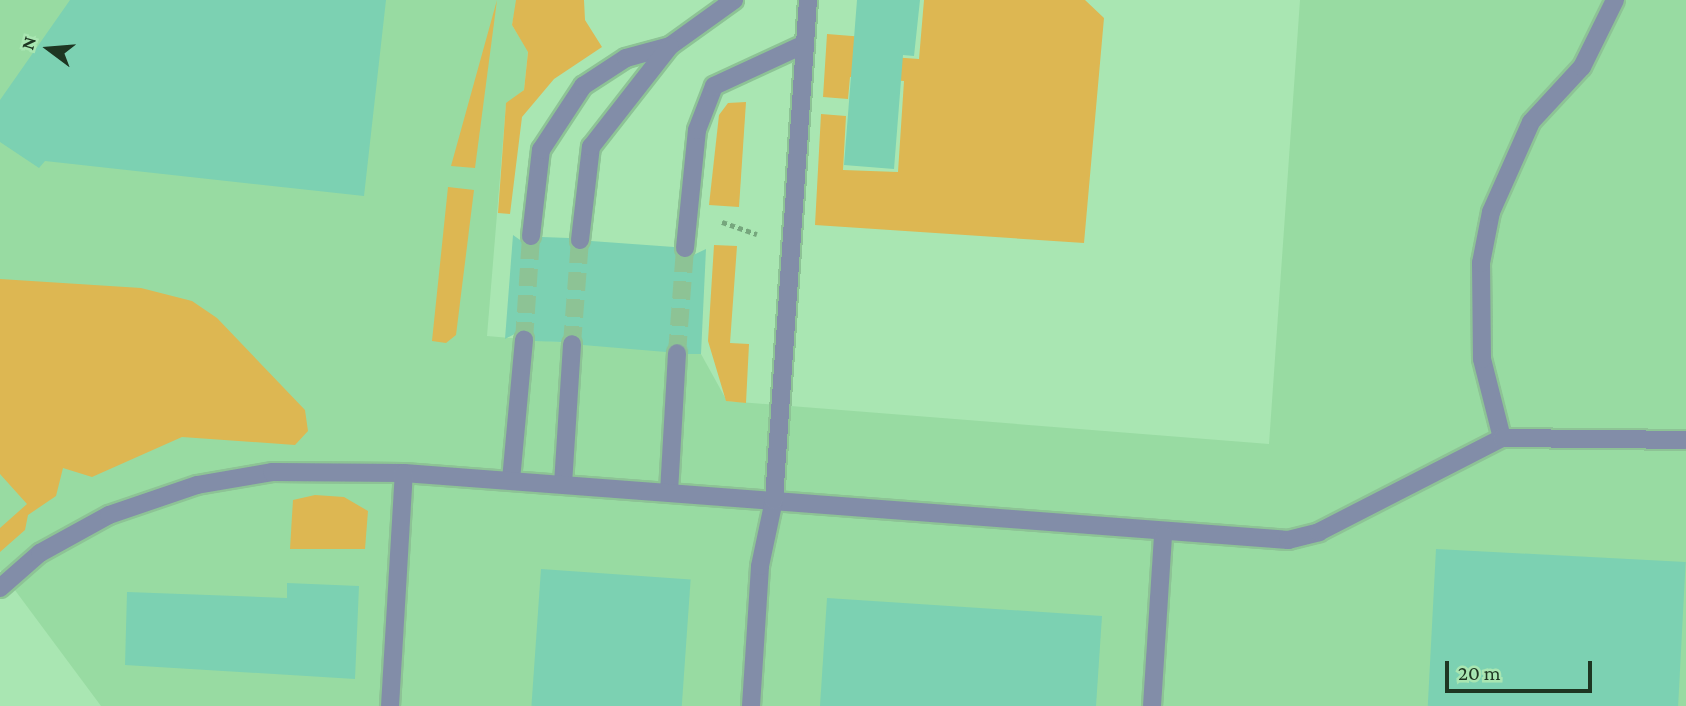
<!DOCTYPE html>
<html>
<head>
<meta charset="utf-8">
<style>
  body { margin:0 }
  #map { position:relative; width:1686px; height:706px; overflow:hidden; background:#a9e6b2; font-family:"Crimson Pro",serif }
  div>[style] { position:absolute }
  .built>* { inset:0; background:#98dba2 }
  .green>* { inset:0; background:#ddb752 }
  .building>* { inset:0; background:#7cd1b2; transform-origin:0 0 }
  .minor-tunnel>* { height:18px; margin-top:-9px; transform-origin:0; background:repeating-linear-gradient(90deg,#8dc395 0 18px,transparent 0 27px) }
  .path>* { height:4.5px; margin-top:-2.25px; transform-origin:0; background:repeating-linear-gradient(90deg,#76a67d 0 5px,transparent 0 8.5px) }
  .roads { filter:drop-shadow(2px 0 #8dc395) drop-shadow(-2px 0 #8dc395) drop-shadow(0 2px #8dc395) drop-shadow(0 -2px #8dc395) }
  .minor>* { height:18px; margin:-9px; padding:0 9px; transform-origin:9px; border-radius:9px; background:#828da8 }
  span { translate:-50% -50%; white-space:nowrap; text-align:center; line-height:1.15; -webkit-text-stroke:5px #a9e6b2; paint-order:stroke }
  .north { position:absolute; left:14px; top:14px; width:70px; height:70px; -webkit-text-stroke:5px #a9e6b2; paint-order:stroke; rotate:286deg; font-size:19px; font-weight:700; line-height:28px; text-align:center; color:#1e3622 }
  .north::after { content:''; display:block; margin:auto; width:24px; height:32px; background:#1e3622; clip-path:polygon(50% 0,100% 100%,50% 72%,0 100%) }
  .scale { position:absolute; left:1445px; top:661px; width:147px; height:32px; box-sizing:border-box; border:4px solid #1e3622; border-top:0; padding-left:9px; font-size:21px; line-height:24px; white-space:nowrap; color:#1e3622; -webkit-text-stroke:5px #a9e6b2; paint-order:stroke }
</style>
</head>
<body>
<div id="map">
  <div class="built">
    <div style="clip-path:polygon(0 0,517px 0,512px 25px,528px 51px,524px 90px,506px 104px,487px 336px,701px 354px,727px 401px,1269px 444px,1300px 0,1686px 0,1686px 706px,101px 706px,0 570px)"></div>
  </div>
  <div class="green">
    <div style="clip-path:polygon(497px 0,475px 168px,451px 166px)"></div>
    <div style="clip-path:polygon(516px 0,584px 0,585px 20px,602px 47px,554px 79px,522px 117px,510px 214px,498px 213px,506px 103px,524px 90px,528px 52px,512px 25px)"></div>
    <div style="clip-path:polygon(924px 0,1085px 0,1104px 18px,1084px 243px,815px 225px,821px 114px,846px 116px,843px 170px,898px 172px,904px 81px,850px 77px,848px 99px,823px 97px,827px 34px,877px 38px,877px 56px,919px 59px)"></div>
    <div style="clip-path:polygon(746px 102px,739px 207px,709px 205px,719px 115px,728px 103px)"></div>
    <div style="clip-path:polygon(448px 187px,474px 190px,456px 335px,446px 343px,432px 341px)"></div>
    <div style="clip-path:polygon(714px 245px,737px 246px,730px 343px,749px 344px,746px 403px,726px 401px,708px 341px)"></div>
    <div style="clip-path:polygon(0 279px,141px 288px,192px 301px,217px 318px,305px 410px,308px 431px,295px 445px,182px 437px,92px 477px,63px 468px,56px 496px,28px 515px,25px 530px,0 552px,0 528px,27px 504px,0 474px)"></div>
    <div style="clip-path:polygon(315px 495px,344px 497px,368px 511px,365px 549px,290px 549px,293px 500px)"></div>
  </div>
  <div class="building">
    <div style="clip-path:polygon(70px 0,386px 0,364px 196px,45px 161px,39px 168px,0 142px,0 100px)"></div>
    <div style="clip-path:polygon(857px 0,920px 0,914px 56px,903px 55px,894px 169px,844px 165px)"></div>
    <div style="clip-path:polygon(513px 235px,530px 247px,542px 237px,569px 238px,579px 251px,591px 241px,674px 247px,685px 259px,706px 249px,701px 354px,688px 354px,678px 342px,666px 352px,583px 345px,573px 333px,561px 342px,535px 341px,524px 329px,505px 339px)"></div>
    <div style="left:1436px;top:549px;width:250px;height:157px;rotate:3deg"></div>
    <div style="left:541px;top:569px;width:150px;height:137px;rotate:4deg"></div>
    <div style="clip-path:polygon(287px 583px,359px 586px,355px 679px,125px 665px,127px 592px,287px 598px)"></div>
    <div style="clip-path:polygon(827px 598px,1102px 616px,1096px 706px,820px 706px)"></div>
  </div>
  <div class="minor-tunnel">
    <div style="left:524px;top:340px;width:104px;rotate:-86.1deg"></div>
    <div style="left:572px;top:344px;width:104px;rotate:-85.6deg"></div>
    <div style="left:677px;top:353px;width:105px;rotate:-85.6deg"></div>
  </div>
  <div class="path">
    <div style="left:722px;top:222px;width:37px;rotate:19deg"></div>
  </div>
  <div class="roads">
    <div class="minor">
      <div style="left:531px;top:236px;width:87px;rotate:-83.4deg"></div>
      <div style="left:541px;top:150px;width:77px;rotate:-56.7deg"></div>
      <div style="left:583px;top:86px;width:51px;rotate:-33.1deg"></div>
      <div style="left:626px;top:58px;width:46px;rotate:-15.3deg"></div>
      <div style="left:670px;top:46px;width:79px;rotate:-35.7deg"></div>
      <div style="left:580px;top:240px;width:94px;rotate:-83.3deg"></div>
      <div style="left:591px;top:147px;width:128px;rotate:-52deg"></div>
      <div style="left:685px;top:248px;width:119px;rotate:-84.2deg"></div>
      <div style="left:697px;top:130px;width:47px;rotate:-68.9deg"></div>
      <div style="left:714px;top:86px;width:100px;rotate:-24.8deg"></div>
      <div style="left:1502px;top:438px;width:81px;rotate:-104.2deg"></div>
      <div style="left:1482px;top:359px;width:96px;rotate:-90.6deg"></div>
      <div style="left:1481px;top:263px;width:52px;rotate:-78.9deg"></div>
      <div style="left:1491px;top:212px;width:98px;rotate:-66deg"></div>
      <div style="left:1531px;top:122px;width:75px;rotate:-47.2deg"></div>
      <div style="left:1582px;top:67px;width:75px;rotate:-63.8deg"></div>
      <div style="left:511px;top:480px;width:141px;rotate:-84.7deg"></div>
      <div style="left:563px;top:484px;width:140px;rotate:-86.3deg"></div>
      <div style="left:669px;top:492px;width:139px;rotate:-86.7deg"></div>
      <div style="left:0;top:588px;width:53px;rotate:-41.2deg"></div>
      <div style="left:40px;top:553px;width:79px;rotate:-28.8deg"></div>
      <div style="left:109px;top:515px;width:93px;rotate:-18.8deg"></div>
      <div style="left:197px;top:485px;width:76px;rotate:-9.8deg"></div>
      <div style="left:272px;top:472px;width:132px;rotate:0.4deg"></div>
      <div style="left:404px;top:473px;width:887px;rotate:4.33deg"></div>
      <div style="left:1288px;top:540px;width:32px;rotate:-14deg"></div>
      <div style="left:1319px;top:532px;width:206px;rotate:-27.2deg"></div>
      <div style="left:1502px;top:438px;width:184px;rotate:0.6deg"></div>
      <div style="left:390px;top:706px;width:233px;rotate:-86.6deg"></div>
      <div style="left:751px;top:706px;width:140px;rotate:-86.3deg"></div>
      <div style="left:760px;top:566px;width:67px;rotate:-78deg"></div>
      <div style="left:774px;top:500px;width:501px;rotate:-86.11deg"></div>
      <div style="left:1152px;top:706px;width:171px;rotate:-86.3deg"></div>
    </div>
  </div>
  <div class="north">N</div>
  <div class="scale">20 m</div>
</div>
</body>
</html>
